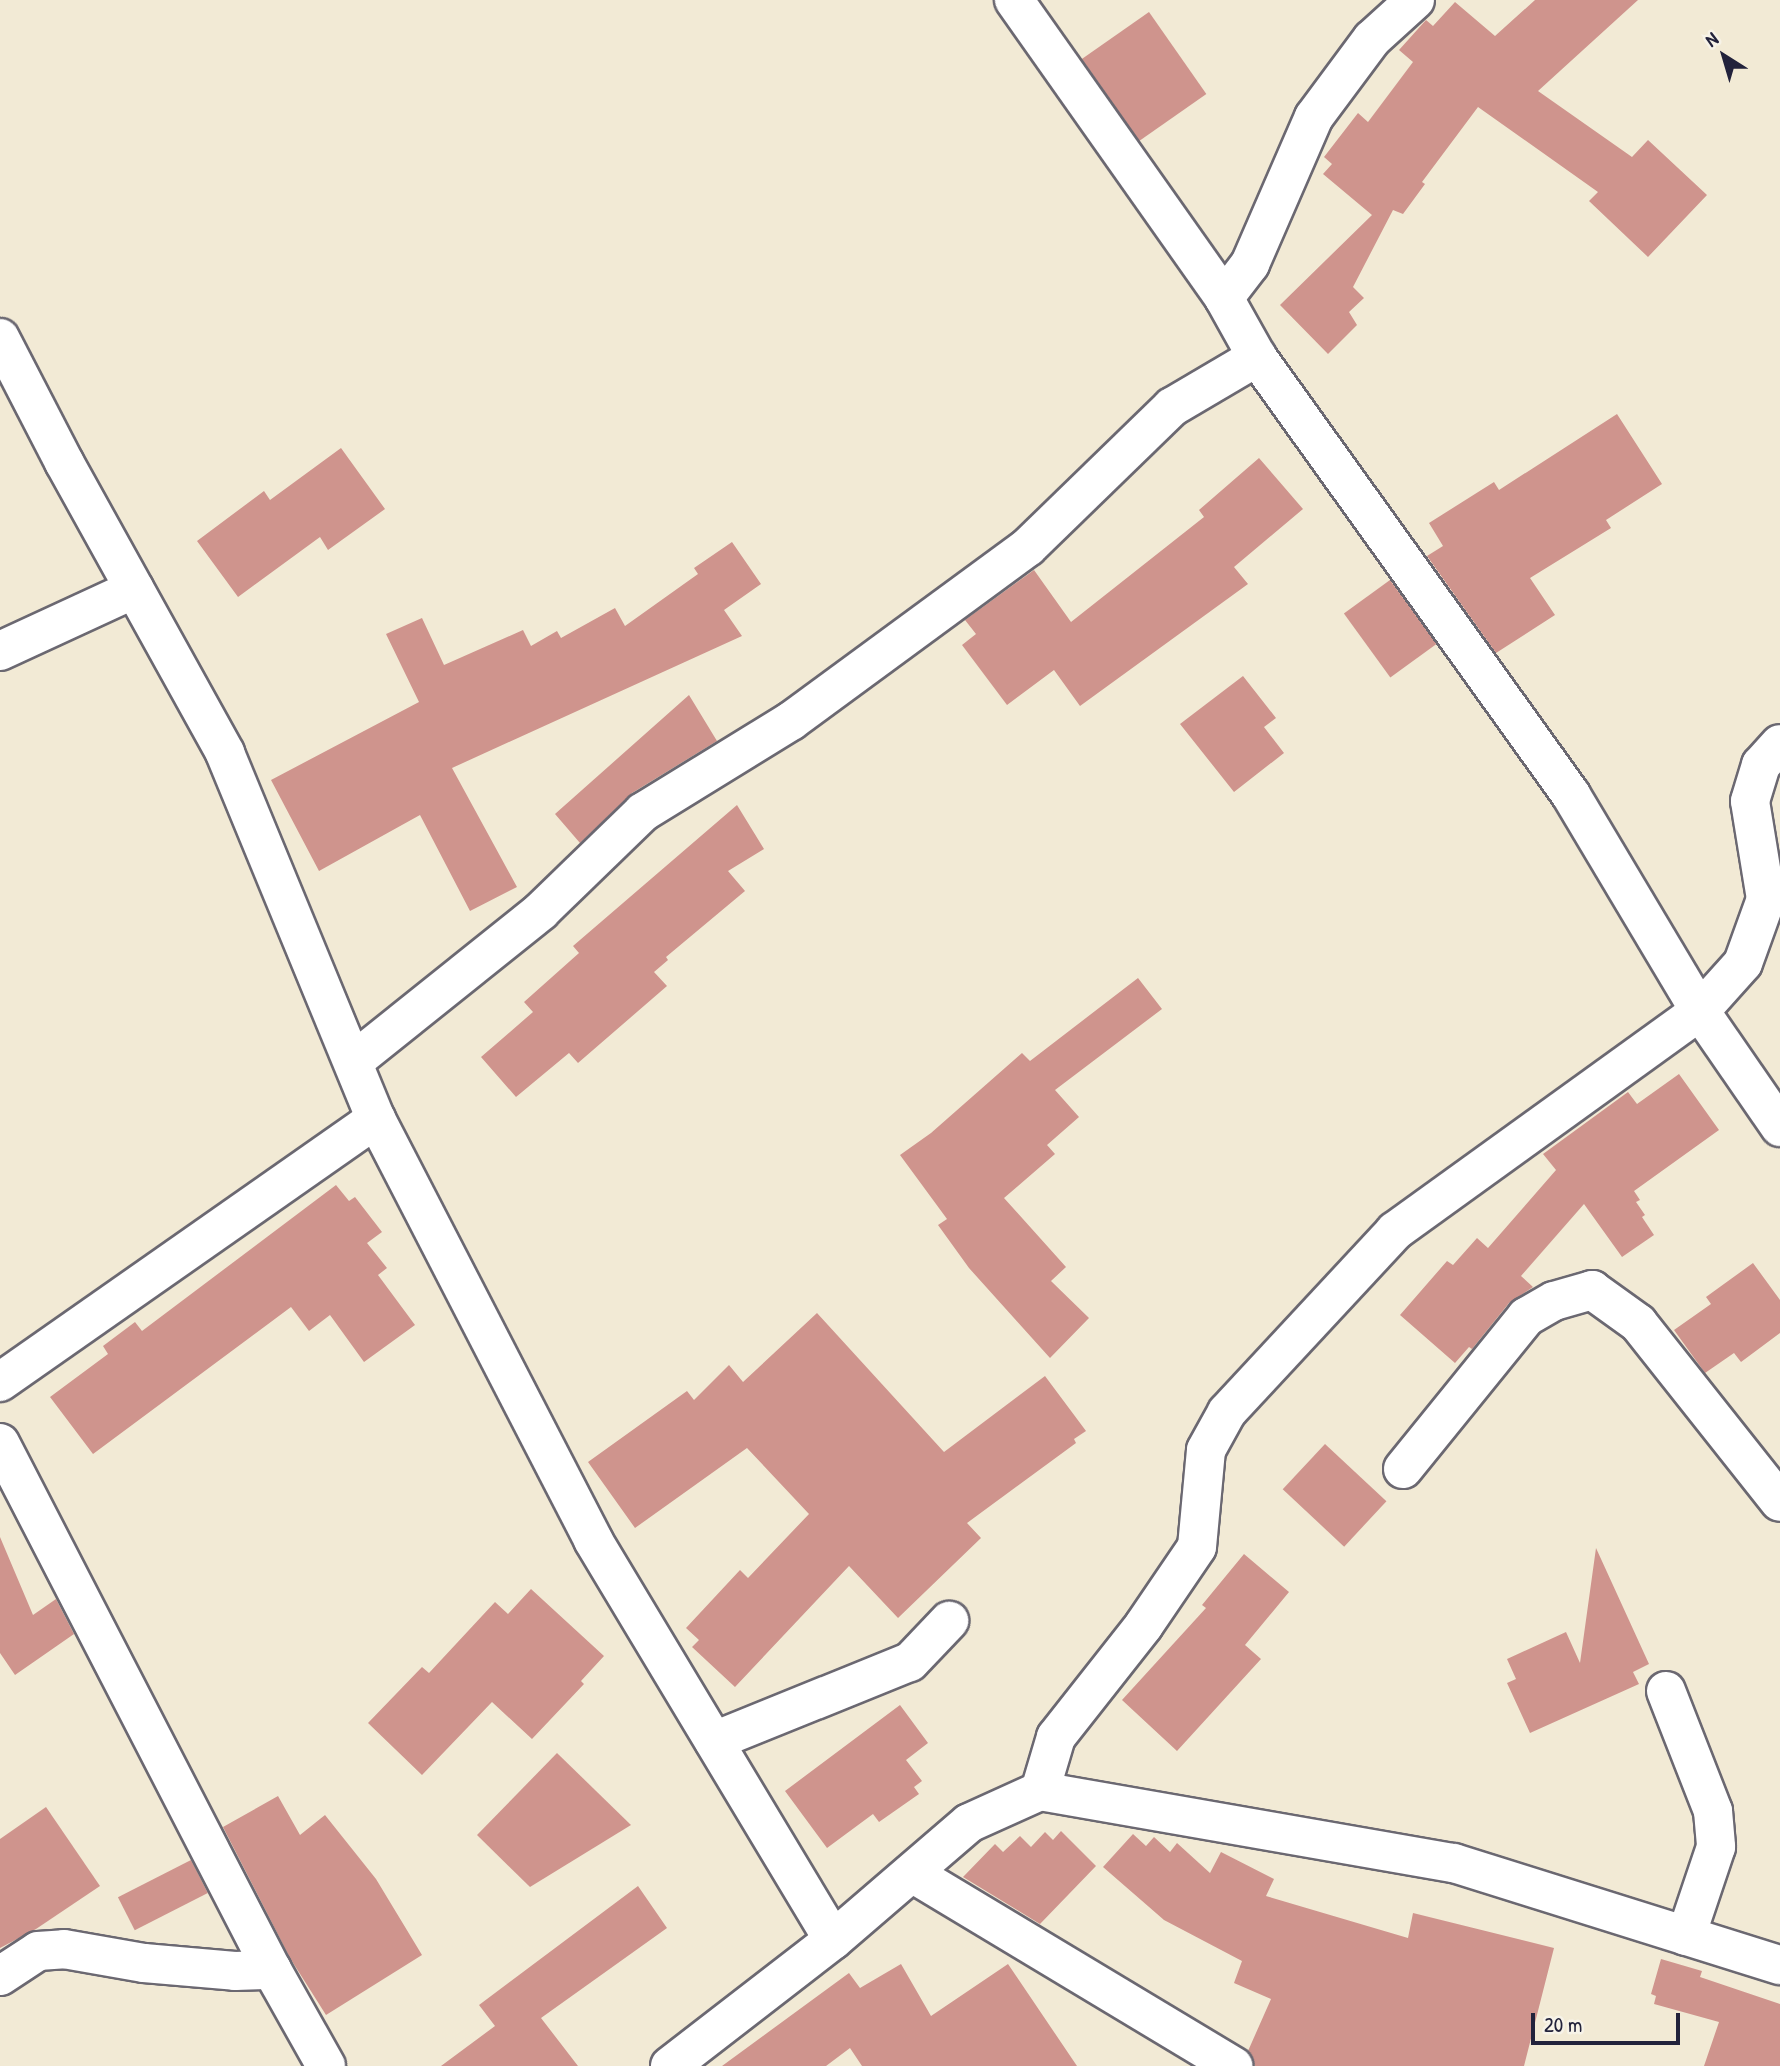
<!DOCTYPE html>
<html>
<head>
<meta charset="utf-8">
<style>
  body { margin:0 }
  #map { position:relative; width:1780px; height:2066px; overflow:hidden; background:#f2ead5; font-family:"Patrick Hand",sans-serif }
  div>[style] { position:absolute }
  .building>* { inset:0; background:#cf948d; transform-origin:0 0 }
  .roads { filter:drop-shadow(2px 0 #6b6871) drop-shadow(-2px 0 #6b6871) drop-shadow(0 2px #6b6871) drop-shadow(0 -2px #6b6871) }
  .street>* { height:38px; margin:-19px; padding:0 19px; transform-origin:19px; border-radius:19px; background:#fff }
  span { translate:-50% -50%; white-space:nowrap; text-align:center; line-height:1.15; -webkit-text-stroke:5px #f7f3e8; paint-order:stroke }
  .north { position:absolute; left:1689px; top:21px; width:70px; height:70px; -webkit-text-stroke:5px #f7f3e8; paint-order:stroke; rotate:323deg; font-size:19px; font-weight:700; line-height:28px; text-align:center; color:#22223b }
  .north::after { content:''; display:block; margin:auto; width:24px; height:32px; background:#22223b; clip-path:polygon(50% 0,100% 100%,50% 72%,0 100%) }
  .scale { position:absolute; left:1531px; top:2013px; width:149px; height:32px; box-sizing:border-box; border:4px solid #22223b; border-top:0; padding-left:9px; font-size:21px; line-height:24px; white-space:nowrap; color:#22223b; -webkit-text-stroke:5px #f7f3e8; paint-order:stroke }
</style>
</head>
<body>
<div id="map">
  <div class="building">
    <div style="clip-path:polygon(1535px 0,1638px 0,1538px 91px,1632px 157px,1648px 140px,1707px 195px,1648px 257px,1589px 201px,1598px 192px,1478px 107px,1422px 182px,1425px 184px,1403px 214px,1393px 210px,1353px 287px,1364px 298px,1349px 312px,1357px 325px,1328px 354px,1280px 305px,1372px 215px,1323px 174px,1332px 164px,1324px 157px,1358px 113px,1368px 122px,1413px 62px,1399px 50px,1426px 20px,1433px 26px,1455px 2px,1495px 36px)"></div>
    <div style="left:1149px;top:12px;width:100px;height:82px;rotate:55deg"></div>
    <div style="clip-path:polygon(1617px 414px,1662px 484px,1606px 520px,1611px 528px,1530px 578px,1555px 615px,1496px 653px,1427px 556px,1443px 546px,1429px 523px,1494px 482px,1499px 490px)"></div>
    <div style="clip-path:polygon(341px 448px,385px 509px,328px 550px,320px 537px,238px 597px,197px 541px,264px 491px,270px 500px)"></div>
    <div style="clip-path:polygon(1259px 458px,1303px 509px,1234px 567px,1248px 584px,1080px 706px,1054px 670px,1007px 705px,962px 645px,976px 634px,965px 620px,1034px 570px,1071px 622px,1204px 517px,1199px 510px)"></div>
    <div style="clip-path:polygon(732px 542px,761px 584px,724px 610px,742px 636px,452px 768px,517px 887px,470px 911px,420px 815px,319px 871px,271px 780px,419px 702px,386px 634px,422px 618px,444px 665px,523px 630px,531px 646px,557px 631px,561px 638px,615px 608px,625px 626px,698px 574px,694px 568px)"></div>
    <div style="left:1390px;top:580px;width:79px;height:57px;rotate:54deg"></div>
    <div style="clip-path:polygon(1243px 676px,1276px 718px,1264px 727px,1284px 753px,1234px 792px,1180px 724px)"></div>
    <div style="clip-path:polygon(689px 695px,717px 741px,632px 793px,580px 843px,555px 814px)"></div>
    <div style="clip-path:polygon(737px 805px,764px 849px,728px 871px,745px 891px,666px 957px,668px 960px,654px 972px,667px 986px,578px 1063px,569px 1053px,516px 1097px,481px 1057px,533px 1012px,524px 1002px,579px 953px,573px 946px)"></div>
    <div style="clip-path:polygon(1138px 978px,1162px 1009px,1055px 1090px,1079px 1117px,1047px 1145px,1055px 1154px,1004px 1198px,1066px 1267px,1051px 1281px,1089px 1318px,1050px 1358px,969px 1268px,938px 1225px,947px 1219px,900px 1155px,931px 1133px,1022px 1053px,1030px 1061px)"></div>
    <div style="clip-path:polygon(1679px 1074px,1719px 1130px,1634px 1191px,1640px 1200px,1636px 1202px,1645px 1215px,1642px 1217px,1654px 1235px,1622px 1257px,1584px 1204px,1521px 1276px,1533px 1287px,1509px 1303px,1472px 1349px,1469px 1347px,1455px 1363px,1400px 1315px,1447px 1261px,1453px 1265px,1477px 1238px,1488px 1248px,1556px 1170px,1543px 1154px,1628px 1092px,1637px 1104px)"></div>
    <div style="clip-path:polygon(336px 1185px,349px 1201px,355px 1197px,382px 1232px,367px 1243px,387px 1268px,378px 1275px,415px 1325px,364px 1362px,330px 1315px,309px 1331px,291px 1307px,93px 1454px,50px 1397px,108px 1354px,103px 1346px,135px 1322px,142px 1331px)"></div>
    <div style="clip-path:polygon(1753px 1263px,1780px 1300px,1780px 1333px,1741px 1362px,1734px 1353px,1705px 1373px,1674px 1330px,1711px 1304px,1706px 1297px)"></div>
    <div style="clip-path:polygon(817px 1313px,944px 1452px,1045px 1376px,1086px 1431px,1074px 1439px,1076px 1443px,967px 1523px,981px 1538px,898px 1618px,849px 1566px,735px 1687px,692px 1647px,699px 1640px,686px 1628px,740px 1570px,748px 1578px,809px 1514px,747px 1448px,635px 1528px,588px 1462px,687px 1391px,694px 1400px,729px 1365px,743px 1382px)"></div>
    <div style="left:1325px;top:1444px;width:84px;height:62px;rotate:43deg"></div>
    <div style="clip-path:polygon(0 1537px,33px 1615px,56px 1599px,74px 1634px,15px 1675px,0 1653px)"></div>
    <div style="clip-path:polygon(1596px 1548px,1649px 1664px,1633px 1672px,1639px 1684px,1530px 1733px,1507px 1683px,1516px 1679px,1507px 1659px,1566px 1632px,1580px 1663px)"></div>
    <div style="clip-path:polygon(1244px 1554px,1289px 1592px,1245px 1645px,1261px 1659px,1177px 1751px,1122px 1700px,1206px 1608px,1202px 1605px)"></div>
    <div style="clip-path:polygon(531px 1589px,604px 1656px,581px 1681px,584px 1684px,532px 1739px,492px 1702px,422px 1775px,368px 1723px,422px 1667px,429px 1673px,495px 1602px,508px 1614px)"></div>
    <div style="clip-path:polygon(900px 1705px,928px 1743px,906px 1760px,922px 1781px,914px 1787px,919px 1794px,879px 1822px,873px 1814px,827px 1848px,785px 1791px)"></div>
    <div style="clip-path:polygon(557px 1753px,631px 1825px,530px 1887px,477px 1835px)"></div>
    <div style="clip-path:polygon(278px 1796px,300px 1835px,325px 1815px,376px 1879px,422px 1955px,326px 2015px,290px 1958px,223px 1827px)"></div>
    <div style="clip-path:polygon(46px 1807px,100px 1886px,36px 1929px,0 1948px,0 1839px)"></div>
    <div style="clip-path:polygon(1061px 1831px,1096px 1866px,1040px 1924px,963px 1877px,995px 1844px,1003px 1852px,1020px 1836px,1031px 1847px,1045px 1832px,1053px 1840px)"></div>
    <div style="clip-path:polygon(1133px 1834px,1146px 1846px,1154px 1837px,1170px 1852px,1177px 1843px,1210px 1873px,1221px 1852px,1274px 1879px,1266px 1896px,1408px 1938px,1413px 1913px,1554px 1948px,1524px 2066px,1255px 2066px,1248px 2051px,1271px 1999px,1234px 1983px,1242px 1961px,1164px 1920px,1103px 1867px)"></div>
    <div style="left:191px;top:1860px;width:37px;height:82px;rotate:63deg"></div>
    <div style="clip-path:polygon(638px 1886px,667px 1928px,541px 2018px,578px 2066px,441px 2066px,495px 2026px,479px 2005px)"></div>
    <div style="clip-path:polygon(1661px 1959px,1702px 1971px,1700px 1977px,1780px 2004px,1780px 2066px,1704px 2066px,1719px 2022px,1654px 2004px,1656px 1996px,1651px 1994px)"></div>
    <div style="clip-path:polygon(901px 1964px,931px 2016px,1008px 1964px,1077px 2066px,862px 2066px,850px 2048px,826px 2066px,722px 2066px,849px 1973px,860px 1988px)"></div>
  </div>
  <div class="roads">
    <div class="street">
      <div style="left:1014px;top:0;width:365px;rotate:54.8deg"></div>
      <div style="left:1224px;top:298px;width:68px;rotate:60.8deg"></div>
      <div style="left:1257px;top:357px;width:539px;rotate:54.36deg"></div>
      <div style="left:1571px;top:795px;width:252px;rotate:59.2deg"></div>
      <div style="left:1700px;top:1011px;width:141px;rotate:55.4deg"></div>
      <div style="left:1224px;top:298px;width:43px;rotate:-52.6deg"></div>
      <div style="left:1250px;top:264px;width:160px;rotate:-66.5deg"></div>
      <div style="left:1314px;top:117px;width:97px;rotate:-53.4deg"></div>
      <div style="left:1372px;top:39px;width:58px;rotate:-42.2deg"></div>
      <div style="left:0;top:338px;width:140px;rotate:62.7deg"></div>
      <div style="left:64px;top:462px;width:333px;rotate:61deg"></div>
      <div style="left:225px;top:753px;width:396px;rotate:67.6deg"></div>
      <div style="left:376px;top:1119px;width:474px;rotate:62.7deg"></div>
      <div style="left:593px;top:1540px;width:466px;rotate:59deg"></div>
      <div style="left:0;top:651px;width:148px;rotate:-24.8deg"></div>
      <div style="left:354px;top:1061px;width:240px;rotate:-38.7deg"></div>
      <div style="left:541px;top:911px;width:142px;rotate:-44.1deg"></div>
      <div style="left:643px;top:812px;width:174px;rotate:-31.6deg"></div>
      <div style="left:791px;top:721px;width:294px;rotate:-36.3deg"></div>
      <div style="left:1028px;top:547px;width:201px;rotate:-44.2deg"></div>
      <div style="left:1172px;top:407px;width:99px;rotate:-30.5deg"></div>
      <div style="left:0;top:1382px;width:459px;rotate:-35deg"></div>
      <div style="left:0;top:1443px;width:593px;rotate:62.7deg"></div>
      <div style="left:272px;top:1970px;width:110px;rotate:60.6deg"></div>
      <div style="left:1403px;top:1469px;width:196px;rotate:-51deg"></div>
      <div style="left:1526px;top:1317px;width:32px;rotate:-30deg"></div>
      <div style="left:1554px;top:1301px;width:40px;rotate:-16deg"></div>
      <div style="left:1592px;top:1290px;width:57px;rotate:35.7deg"></div>
      <div style="left:1638px;top:1323px;width:228px;rotate:51.6deg"></div>
      <div style="left:1666px;top:1691px;width:129px;rotate:68.6deg"></div>
      <div style="left:1713px;top:1811px;width:36px;rotate:85deg"></div>
      <div style="left:1716px;top:1847px;width:94px;rotate:108.6deg"></div>
      <div style="left:714px;top:1741px;width:211px;rotate:-22deg"></div>
      <div style="left:910px;top:1662px;width:57px;rotate:-46.4deg"></div>
      <div style="left:1040px;top:1791px;width:56px;rotate:-73.5deg"></div>
      <div style="left:1056px;top:1737px;width:142px;rotate:-51.8deg"></div>
      <div style="left:1144px;top:1625px;width:94px;rotate:-55.8deg"></div>
      <div style="left:1197px;top:1547px;width:97px;rotate:-84.7deg"></div>
      <div style="left:1206px;top:1450px;width:43px;rotate:-61.1deg"></div>
      <div style="left:1227px;top:1412px;width:247px;rotate:-47.1deg"></div>
      <div style="left:1395px;top:1231px;width:376px;rotate:-35.8deg"></div>
      <div style="left:1700px;top:1011px;width:64px;rotate:-48.1deg"></div>
      <div style="left:1743px;top:963px;width:68px;rotate:-70.2deg"></div>
      <div style="left:1766px;top:899px;width:99px;rotate:-99.3deg"></div>
      <div style="left:1750px;top:801px;width:38px;rotate:-73deg"></div>
      <div style="left:1761px;top:765px;width:28px;rotate:-48deg"></div>
      <div style="left:912px;top:1873px;width:375px;rotate:31deg"></div>
      <div style="left:0;top:1976px;width:45px;rotate:-33.3deg"></div>
      <div style="left:38px;top:1951px;width:26px;rotate:-4deg"></div>
      <div style="left:64px;top:1949px;width:81px;rotate:9.9deg"></div>
      <div style="left:144px;top:1963px;width:91px;rotate:5deg"></div>
      <div style="left:235px;top:1971px;width:37px;rotate:-2deg"></div>
      <div style="left:670px;top:2066px;width:206px;rotate:-37.7deg"></div>
      <div style="left:833px;top:1940px;width:179px;rotate:-40.7deg"></div>
      <div style="left:969px;top:1823px;width:78px;rotate:-24.3deg"></div>
      <div style="left:1040px;top:1791px;width:420px;rotate:9.9deg"></div>
      <div style="left:1454px;top:1863px;width:342px;rotate:17.4deg"></div>
    </div>
  </div>
  <div class="north">N</div>
  <div class="scale">20 m</div>
</div>
</body>
</html>
